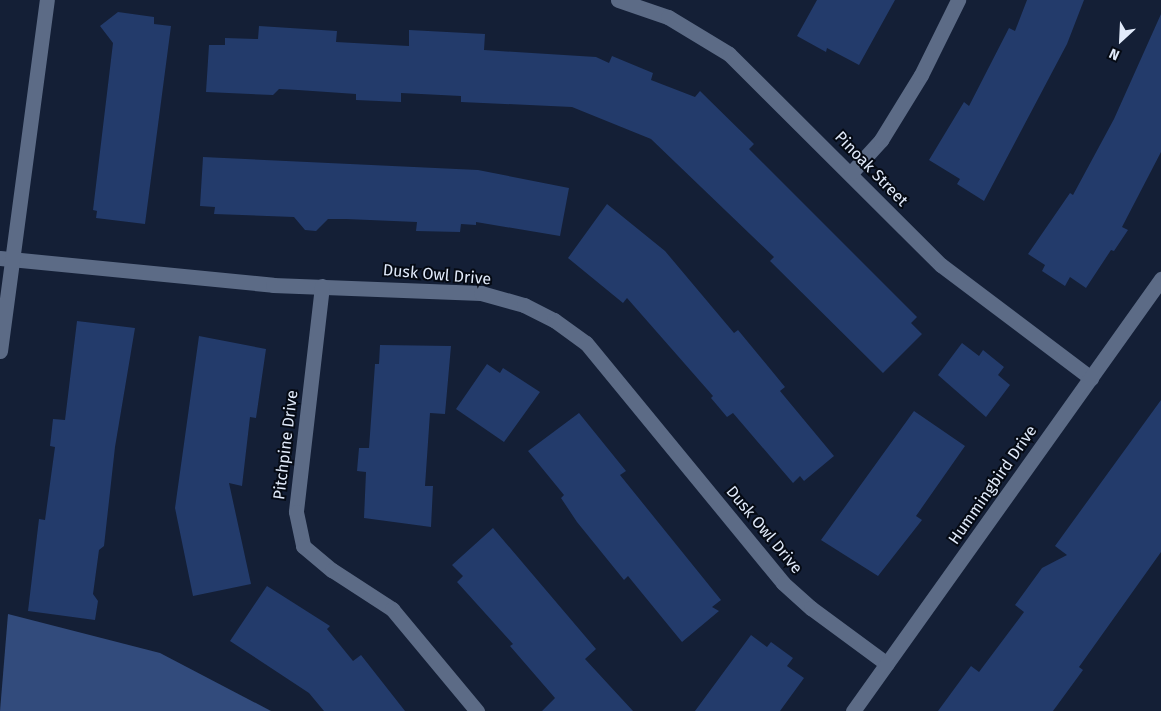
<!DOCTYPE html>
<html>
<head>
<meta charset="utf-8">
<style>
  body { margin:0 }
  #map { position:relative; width:1161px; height:711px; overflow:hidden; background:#141f36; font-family:"Fira Sans",sans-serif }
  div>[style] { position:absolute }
  .forest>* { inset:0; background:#324b7c }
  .building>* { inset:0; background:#233b6b }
  .street>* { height:15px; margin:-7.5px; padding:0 7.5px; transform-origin:7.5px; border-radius:7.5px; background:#5c6b86 }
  span { translate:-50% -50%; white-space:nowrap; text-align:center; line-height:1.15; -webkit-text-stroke:4px #050a14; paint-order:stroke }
  .street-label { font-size:16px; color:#e1eafa }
  .north { position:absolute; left:1096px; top:15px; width:50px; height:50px; -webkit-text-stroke:4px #050a14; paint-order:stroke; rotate:205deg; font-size:14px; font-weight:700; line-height:20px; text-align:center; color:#e1eafa }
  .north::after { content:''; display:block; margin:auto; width:18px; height:22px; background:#e1eafa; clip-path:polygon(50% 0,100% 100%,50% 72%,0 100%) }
</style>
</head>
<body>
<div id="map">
  <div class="forest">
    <div style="clip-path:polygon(8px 614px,160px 653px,271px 711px,0 711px)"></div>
  </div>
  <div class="building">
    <div style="clip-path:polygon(817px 0,895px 0,859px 65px,827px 48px,826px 52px,797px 36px)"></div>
    <div style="clip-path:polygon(1027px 0,1084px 0,1067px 44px,984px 201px,957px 184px,960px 179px,929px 160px,964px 102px,969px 106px,1009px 28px,1015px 31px)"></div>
    <div style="clip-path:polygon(118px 12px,154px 17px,154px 24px,171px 26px,145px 224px,96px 218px,97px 211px,93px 210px,113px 43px,100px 26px)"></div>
    <div style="clip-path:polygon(1161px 14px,1161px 152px,1122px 227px,1128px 230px,1114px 251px,1111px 250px,1086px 288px,1070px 277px,1065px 286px,1042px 271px,1045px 265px,1028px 254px,1070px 193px,1073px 195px,1114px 119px)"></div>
    <div style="clip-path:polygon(259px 26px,337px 31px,336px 42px,409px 46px,409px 30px,485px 34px,484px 50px,596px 57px,609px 63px,612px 56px,653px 73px,651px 80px,695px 97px,700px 91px,754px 144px,749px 149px,917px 317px,911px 323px,922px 334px,883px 373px,770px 261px,774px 257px,651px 139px,572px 107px,461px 102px,461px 96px,401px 93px,401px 102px,356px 100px,356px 94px,298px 90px,279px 89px,273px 95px,206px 92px,209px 45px,225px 45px,225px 38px,258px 39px)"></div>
    <div style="clip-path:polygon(203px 157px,478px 170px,569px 188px,560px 236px,476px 222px,476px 225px,461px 224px,460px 232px,416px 231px,417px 222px,346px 219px,328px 219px,316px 231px,305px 230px,294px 217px,214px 214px,215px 207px,200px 206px)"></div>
    <div style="clip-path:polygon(607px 204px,665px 251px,734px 333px,738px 330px,785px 387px,780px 391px,834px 456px,804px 481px,800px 476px,793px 483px,733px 413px,727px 417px,711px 398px,713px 396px,627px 298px,623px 303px,568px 258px)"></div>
    <div style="clip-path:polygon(77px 321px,135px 328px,115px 447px,104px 546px,99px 550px,93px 594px,98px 601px,95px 620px,28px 611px,39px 519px,45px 520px,55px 447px,50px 446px,53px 419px,65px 420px)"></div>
    <div style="clip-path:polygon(199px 336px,266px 349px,256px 418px,250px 417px,242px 486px,229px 483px,251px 584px,193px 596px,175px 508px)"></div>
    <div style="clip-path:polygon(962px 343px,979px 356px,983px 350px,1004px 367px,998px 375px,1010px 385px,986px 417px,938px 375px)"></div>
    <div style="clip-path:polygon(380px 345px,451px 346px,445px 414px,430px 413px,425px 486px,433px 486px,431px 527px,364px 518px,366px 472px,357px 471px,359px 448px,369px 448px,375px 364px,379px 364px)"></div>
    <div style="clip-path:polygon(487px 364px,500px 373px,503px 368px,540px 392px,504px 442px,456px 409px)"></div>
    <div style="clip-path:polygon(1161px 400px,1161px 552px,1079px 667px,1083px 670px,1053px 711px,938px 711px,971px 666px,979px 672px,1024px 612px,1015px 605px,1042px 568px,1067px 555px,1055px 546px)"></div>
    <div style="clip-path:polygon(914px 411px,965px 446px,916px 516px,922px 520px,878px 576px,821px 540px)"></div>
    <div style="clip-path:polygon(579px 413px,626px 471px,620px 475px,721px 600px,712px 607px,719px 611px,682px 642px,628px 576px,624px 580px,577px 522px,561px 498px,564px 495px,528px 451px)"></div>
    <div style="clip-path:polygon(493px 528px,596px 649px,585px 659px,633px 711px,542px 711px,555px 698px,510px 646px,513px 644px,457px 582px,463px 576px,452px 565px)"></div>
    <div style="clip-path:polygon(267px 586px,330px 626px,327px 629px,353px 661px,361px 655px,405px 711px,324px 711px,309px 693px,230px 641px)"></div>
    <div style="clip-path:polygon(751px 635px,767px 647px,771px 642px,793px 658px,787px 666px,804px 678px,780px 711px,695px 711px)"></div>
  </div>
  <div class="street">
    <div style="left:618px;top:0;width:53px;rotate:18.8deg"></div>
    <div style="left:668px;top:17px;width:71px;rotate:31.2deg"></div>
    <div style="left:729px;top:54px;width:299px;rotate:44.9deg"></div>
    <div style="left:941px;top:265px;width:188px;rotate:37deg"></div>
    <div style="left:851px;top:173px;width:45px;rotate:-47.7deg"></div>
    <div style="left:881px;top:140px;width:76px;rotate:-58.4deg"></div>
    <div style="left:921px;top:75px;width:84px;rotate:-63.7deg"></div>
    <div style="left:0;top:258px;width:274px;rotate:5.6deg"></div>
    <div style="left:273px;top:285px;width:208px;rotate:2.2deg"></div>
    <div style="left:481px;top:293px;width:45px;rotate:15.6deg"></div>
    <div style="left:524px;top:305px;width:34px;rotate:27deg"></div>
    <div style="left:554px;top:320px;width:39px;rotate:36deg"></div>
    <div style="left:586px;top:343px;width:310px;rotate:50.6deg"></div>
    <div style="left:783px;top:583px;width:38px;rotate:42deg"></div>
    <div style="left:811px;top:608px;width:94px;rotate:36.4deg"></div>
    <div style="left:322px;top:286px;width:227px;rotate:96.6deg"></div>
    <div style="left:296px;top:512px;width:35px;rotate:78deg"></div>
    <div style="left:303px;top:546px;width:38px;rotate:40deg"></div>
    <div style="left:332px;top:570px;width:72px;rotate:33deg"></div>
    <div style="left:392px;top:609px;width:133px;rotate:50.2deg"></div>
    <div style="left:0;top:351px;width:354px;rotate:-82.4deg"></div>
    <div style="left:853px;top:711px;width:531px;rotate:-54.51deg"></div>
  </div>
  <div class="street-label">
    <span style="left:871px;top:169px;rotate:46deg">Pinoak Street</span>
    <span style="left:437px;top:275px;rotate:5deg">Dusk Owl Drive</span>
    <span style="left:286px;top:445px;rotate:-83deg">Pitchpine Drive</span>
    <span style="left:993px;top:485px;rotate:-55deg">Hummingbird Drive</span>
    <span style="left:764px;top:530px;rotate:50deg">Dusk Owl Drive</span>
  </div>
  <div class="north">N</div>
</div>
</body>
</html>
